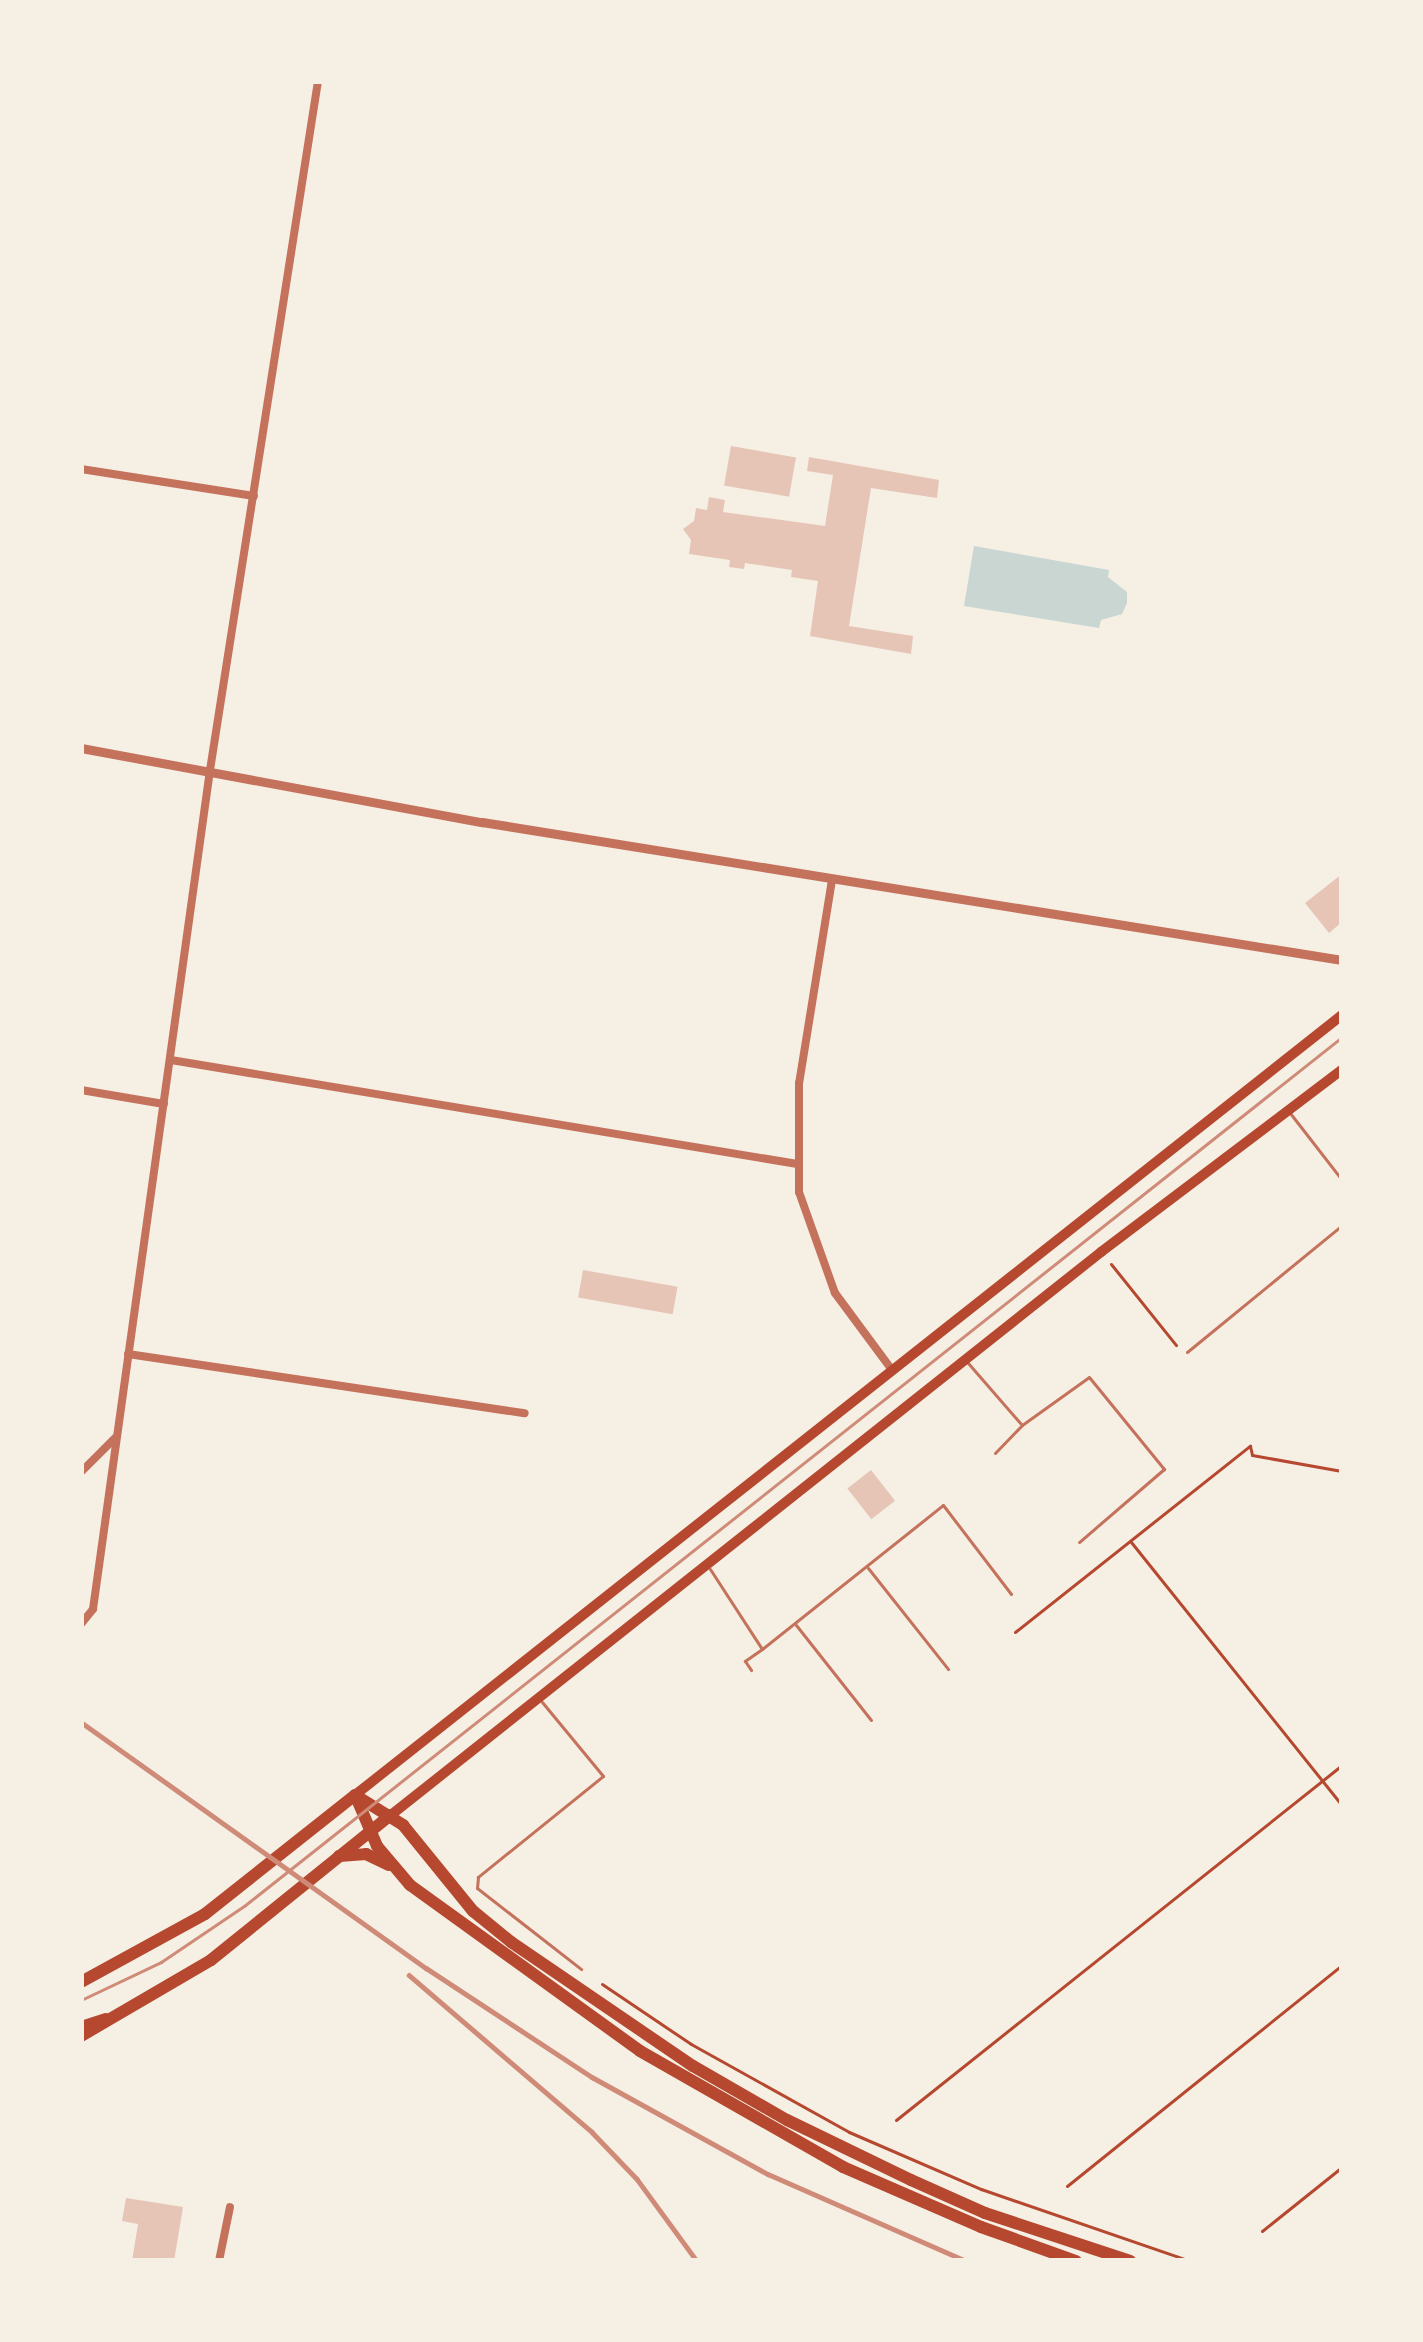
<!DOCTYPE html>
<html>
<head>
<meta charset="utf-8">
<style>
  body { margin:0 }
  #map { position:relative; width:1423px; height:2342px; overflow:hidden; background:#f6efe4; font-family:Rubik,sans-serif }
  div>[style] { position:absolute }
  .water>* { inset:0; background:#c9d6d2 }
  .building>* { inset:0; background:#e6c5b7; transform-origin:0 0 }
  .path>* { height:3px; margin:-1.5px; padding:0 1.5px; transform-origin:1.5px; border-radius:1.5px; background:#b5482f }
  .service>* { height:3px; margin:-1.5px; padding:0 1.5px; transform-origin:1.5px; border-radius:1.5px; background:#c5725c }
  .minor>* { height:8px; margin:-4px; padding:0 4px; transform-origin:4px; border-radius:4px; background:#c5725c }
  .tertiary>* { height:9px; margin:-4.5px; padding:0 4.5px; transform-origin:4.5px; border-radius:4.5px; background:#c5725c }
  .secondary>* { height:10px; margin:-5px; padding:0 5px; transform-origin:5px; border-radius:5px; background:#b5482f }
  .primary>* { height:12px; margin:-6px; padding:0 6px; transform-origin:6px; border-radius:6px; background:#b5482f }
  .tram>* { height:3px; margin:-1.5px; padding:0 1.5px; transform-origin:1.5px; border-radius:1.5px; background:#cf8b77 }
  .rail>* { height:4.5px; margin:-2.25px; padding:0 2.25px; transform-origin:2.25px; border-radius:2.25px; background:#cf8b77 }
  span { translate:-50% -50%; white-space:nowrap; text-align:center; line-height:1.15; -webkit-text-stroke:9px #f6efe4; paint-order:stroke }
  .frame { position:absolute; inset:0; border:84px solid #f6efe4; pointer-events:none }
</style>
</head>
<body>
<div id="map">
  <div class="water">
    <div style="clip-path:polygon(974px 546px,1109px 570px,1108px 577px,1127px 592px,1127px 603px,1122px 614px,1101px 620px,1099px 628px,964px 606px)"></div>
  </div>
  <div class="building">
    <div style="left:731px;top:446px;width:66px;height:40px;rotate:10deg"></div>
    <div style="clip-path:polygon(809px 457px,939px 480px,937px 498px,871px 488px,849px 626px,913px 636px,911px 654px,810px 636px,818px 581px,791px 577px,792px 570px,745px 563px,744px 569px,729px 567px,730px 560px,689px 554px,691px 540px,683px 529px,694px 521px,696px 508px,707px 510px,709px 497px,725px 500px,723px 512px,825px 526px,833px 475px,807px 471px)"></div>
    <div style="clip-path:polygon(1342px 874px,1342px 922px,1329px 933px,1305px 903px)"></div>
    <div style="left:583px;top:1270px;width:96px;height:28px;rotate:10deg"></div>
    <div style="left:871px;top:1470px;width:39px;height:30px;rotate:52deg"></div>
    <div style="clip-path:polygon(126px 2198px,183px 2207px,174px 2261px,132px 2261px,138px 2224px,122px 2221px)"></div>
  </div>
  <div class="path">
    <div style="left:1111px;top:1264px;width:104px;rotate:51.3deg"></div>
    <div style="left:1131px;top:1542px;width:337px;rotate:51.3deg"></div>
    <div style="left:1015px;top:1632px;width:300px;rotate:-38.4deg"></div>
    <div style="left:1250px;top:1446px;width:9px;rotate:77deg"></div>
    <div style="left:1252px;top:1455px;width:91px;rotate:10.1deg"></div>
    <div style="left:602px;top:1984px;width:107px;rotate:34deg"></div>
    <div style="left:691px;top:2044px;width:181px;rotate:29.1deg"></div>
    <div style="left:849px;top:2132px;width:144px;rotate:23.4deg"></div>
    <div style="left:981px;top:2189px;width:221px;rotate:19deg"></div>
    <div style="left:896px;top:2120px;width:570px;rotate:-38.52deg"></div>
    <div style="left:1067px;top:2186px;width:353px;rotate:-38.8deg"></div>
    <div style="left:1262px;top:2231px;width:102px;rotate:-38.7deg"></div>
  </div>
  <div class="service">
    <div style="left:1290px;top:1113px;width:85px;rotate:52.2deg"></div>
    <div style="left:1187px;top:1352px;width:200px;rotate:-39.3deg"></div>
    <div style="left:968px;top:1363px;width:81px;rotate:49deg"></div>
    <div style="left:995px;top:1453px;width:39px;rotate:-46deg"></div>
    <div style="left:1022px;top:1425px;width:82px;rotate:-35.6deg"></div>
    <div style="left:1089px;top:1377px;width:119px;rotate:50.8deg"></div>
    <div style="left:1164px;top:1469px;width:112px;rotate:139.3deg"></div>
    <div style="left:868px;top:1568px;width:129px;rotate:51.6deg"></div>
    <div style="left:710px;top:1569px;width:95px;rotate:57deg"></div>
    <div style="left:762px;top:1649px;width:21px;rotate:145deg"></div>
    <div style="left:745px;top:1661px;width:11px;rotate:56deg"></div>
    <div style="left:796px;top:1625px;width:121px;rotate:51.7deg"></div>
    <div style="left:762px;top:1649px;width:231px;rotate:-38.5deg"></div>
    <div style="left:943px;top:1505px;width:112px;rotate:52.6deg"></div>
    <div style="left:542px;top:1702px;width:96px;rotate:50.5deg"></div>
    <div style="left:603px;top:1776px;width:161px;rotate:141.1deg"></div>
    <div style="left:478px;top:1877px;width:11px;rotate:95deg"></div>
    <div style="left:477px;top:1888px;width:132px;rotate:37.9deg"></div>
  </div>
  <div class="minor">
    <div style="left:81px;top:469px;width:175px;rotate:8.9deg"></div>
    <div style="left:832px;top:880px;width:206px;rotate:99.2deg"></div>
    <div style="left:799px;top:1083px;width:109px;rotate:90deg"></div>
    <div style="left:799px;top:1192px;width:107px;rotate:70.4deg"></div>
    <div style="left:835px;top:1293px;width:96px;rotate:53.5deg"></div>
    <div style="left:171px;top:1060px;width:635px;rotate:9.43deg"></div>
    <div style="left:81px;top:1090px;width:84px;rotate:9.6deg"></div>
    <div style="left:128px;top:1354px;width:401px;rotate:8.5deg"></div>
    <div style="left:81px;top:1472px;width:48px;rotate:-45deg"></div>
    <div style="left:81px;top:1624px;width:19px;rotate:-51deg"></div>
    <div style="left:93px;top:1609px;width:847px;rotate:-82.06deg"></div>
    <div style="left:210px;top:770px;width:697px;rotate:-81.09deg"></div>
    <div style="left:219px;top:2261px;width:55px;rotate:-78.5deg"></div>
  </div>
  <div class="tertiary">
    <div style="left:81px;top:748px;width:408px;rotate:10.5deg"></div>
    <div style="left:482px;top:822px;width:871px;rotate:9.12deg"></div>
  </div>
  <div class="secondary">
    <div style="left:355px;top:1795px;width:1258px;rotate:-38.32deg"></div>
    <div style="left:391px;top:1815px;width:906px;rotate:-38.41deg"></div>
    <div style="left:1101px;top:1252px;width:302px;rotate:-37.1deg"></div>
    <div style="left:81px;top:2026px;width:26px;rotate:-18deg"></div>
  </div>
  <div class="primary">
    <div style="left:355px;top:1795px;width:57px;rotate:32deg"></div>
    <div style="left:403px;top:1825px;width:111px;rotate:50.9deg"></div>
    <div style="left:473px;top:1911px;width:49px;rotate:39.2deg"></div>
    <div style="left:511px;top:1942px;width:220px;rotate:34.3deg"></div>
    <div style="left:693px;top:2066px;width:108px;rotate:29.9deg"></div>
    <div style="left:787px;top:2120px;width:138px;rotate:25.8deg"></div>
    <div style="left:911px;top:2180px;width:81px;rotate:24deg"></div>
    <div style="left:985px;top:2213px;width:153px;rotate:18.3deg"></div>
    <div style="left:356px;top:1797px;width:53px;rotate:66.8deg"></div>
    <div style="left:377px;top:1846px;width:51px;rotate:49.8deg"></div>
    <div style="left:410px;top:1885px;width:284px;rotate:35.8deg"></div>
    <div style="left:640px;top:2051px;width:234px;rotate:29.7deg"></div>
    <div style="left:843px;top:2167px;width:150px;rotate:23.5deg"></div>
    <div style="left:981px;top:2227px;width:101px;rotate:19.7deg"></div>
    <div style="left:339px;top:1856px;width:27px;rotate:-4deg"></div>
    <div style="left:366px;top:1854px;width:25px;rotate:26deg"></div>
    <div style="left:81px;top:1982px;width:141px;rotate:-28.7deg"></div>
    <div style="left:205px;top:1914px;width:191px;rotate:-38.4deg"></div>
    <div style="left:81px;top:2036px;width:151px;rotate:-30.3deg"></div>
    <div style="left:211px;top:1960px;width:231px;rotate:-38.9deg"></div>
  </div>
  <div class="tram">
    <div style="left:81px;top:2000px;width:89px;rotate:-25.4deg"></div>
    <div style="left:161px;top:1962px;width:100px;rotate:-34deg"></div>
    <div style="left:244px;top:1906px;width:1400px;rotate:-38.36deg"></div>
  </div>
  <div class="rail">
    <div style="left:81px;top:1722px;width:424px;rotate:35.5deg"></div>
    <div style="left:426px;top:1968px;width:199px;rotate:33.3deg"></div>
    <div style="left:592px;top:2077px;width:201px;rotate:28.9deg"></div>
    <div style="left:768px;top:2174px;width:216px;rotate:23.7deg"></div>
    <div style="left:409px;top:1975px;width:241px;rotate:40.6deg"></div>
    <div style="left:592px;top:2132px;width:65px;rotate:46.2deg"></div>
    <div style="left:637px;top:2179px;width:102px;rotate:53.8deg"></div>
  </div>
  <div class="frame"></div>
</div>
</body>
</html>
